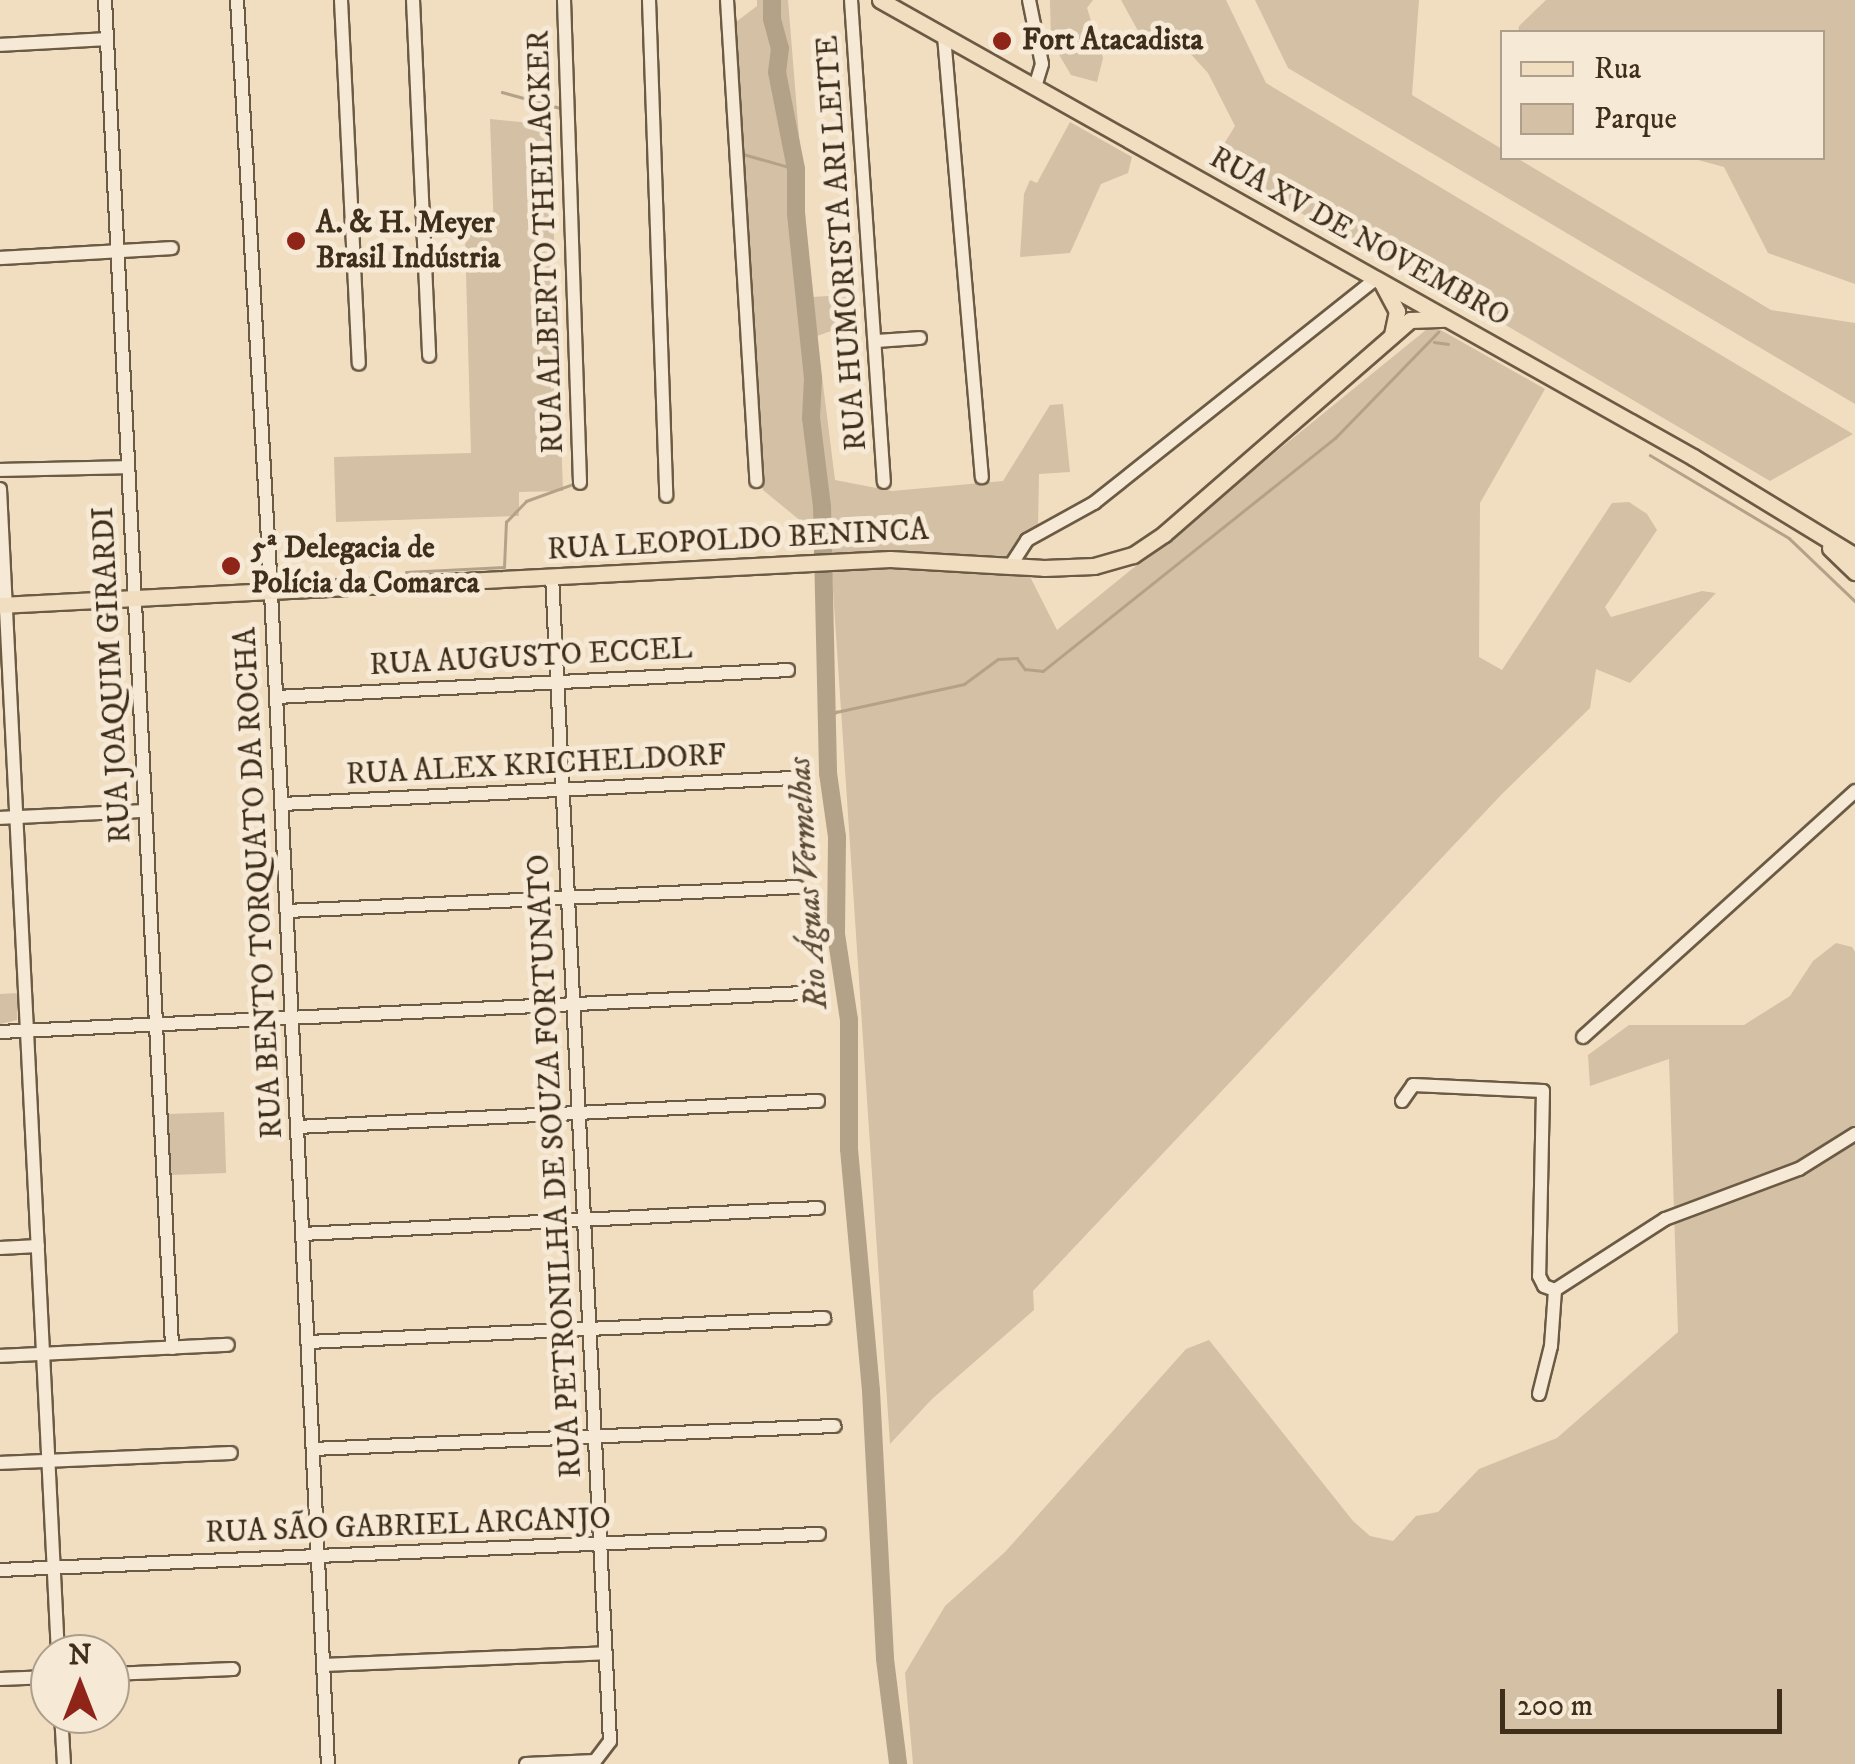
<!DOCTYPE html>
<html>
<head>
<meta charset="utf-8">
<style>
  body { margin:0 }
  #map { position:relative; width:1855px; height:1764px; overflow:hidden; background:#f1dec1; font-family:"IM FELL DW Pica",serif }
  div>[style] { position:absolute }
  .green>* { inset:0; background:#d3c0a5; transform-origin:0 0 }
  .stream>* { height:2.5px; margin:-1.25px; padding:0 1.25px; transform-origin:1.25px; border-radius:1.25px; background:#b4a288 }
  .river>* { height:18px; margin:-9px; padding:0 9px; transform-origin:9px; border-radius:9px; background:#b4a288 }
  .roads { filter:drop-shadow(2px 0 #6c5b44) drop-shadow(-2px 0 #6c5b44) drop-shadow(0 2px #6c5b44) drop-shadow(0 -2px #6c5b44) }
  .minor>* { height:12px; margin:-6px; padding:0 6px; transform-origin:6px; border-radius:6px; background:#f6ead7 }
  .major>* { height:15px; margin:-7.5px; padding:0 7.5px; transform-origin:7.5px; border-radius:7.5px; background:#f1dec1 }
  .dots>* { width:28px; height:28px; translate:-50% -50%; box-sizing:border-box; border:5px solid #f6ead7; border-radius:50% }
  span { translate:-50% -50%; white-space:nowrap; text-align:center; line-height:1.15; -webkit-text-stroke:10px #f6ead7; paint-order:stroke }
  .poi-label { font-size:30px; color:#3f2f1a; font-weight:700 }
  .left { translate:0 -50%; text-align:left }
  .street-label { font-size:30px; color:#3f2f1a }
  .water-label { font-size:32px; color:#5c4c36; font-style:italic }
  .legend { position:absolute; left:1500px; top:30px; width:325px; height:130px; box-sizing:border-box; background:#f6ead7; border:2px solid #ad9f8b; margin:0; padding:12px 18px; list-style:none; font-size:30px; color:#3f2f1a }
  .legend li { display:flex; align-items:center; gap:20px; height:50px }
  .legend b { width:50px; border:2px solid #ad9f8b }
  .north { position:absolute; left:30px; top:1634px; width:100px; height:100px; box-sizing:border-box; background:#f6ead7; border:2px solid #ad9f8b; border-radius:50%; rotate:0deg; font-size:28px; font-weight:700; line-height:40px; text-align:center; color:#3f2f1a }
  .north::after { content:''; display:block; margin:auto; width:35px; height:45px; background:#8f2418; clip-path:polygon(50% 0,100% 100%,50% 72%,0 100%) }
  .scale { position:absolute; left:1500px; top:1689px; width:282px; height:45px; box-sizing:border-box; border:5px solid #3f2f1a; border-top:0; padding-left:12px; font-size:30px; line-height:35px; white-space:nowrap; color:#3f2f1a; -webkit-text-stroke:8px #f6ead7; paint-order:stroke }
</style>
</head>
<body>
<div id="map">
  <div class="green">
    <div style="clip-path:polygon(757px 0,788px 0,812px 297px,846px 295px,848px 325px,817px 336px,835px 480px,892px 491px,1003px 481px,1050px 405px,1063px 404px,1070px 472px,1039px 474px,1038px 527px,1014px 545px,1057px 630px,1432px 325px,1545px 389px,1480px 503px,1479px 657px,1502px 670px,1612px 503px,1629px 502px,1647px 514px,1657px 530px,1605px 607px,1611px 617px,1702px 591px,1716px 593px,1630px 683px,1596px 669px,1590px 708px,1501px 795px,1033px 1291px,1034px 1310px,932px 1399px,890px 1444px,830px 545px,763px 490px,736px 22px,757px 6px)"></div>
    <div style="clip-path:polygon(1050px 0,1093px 0,1087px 8px,1103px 58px,1097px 82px,1071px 75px,1051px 41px)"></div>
    <div style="clip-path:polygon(1121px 0,1226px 0,1266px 83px,1853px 434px,1770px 481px,1426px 278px,1266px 195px,1242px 157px,1216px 157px,1235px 126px,1208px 73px,1187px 50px,1154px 43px,1137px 29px)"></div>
    <div style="clip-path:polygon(1255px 0,1419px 0,1412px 95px,1502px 149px,1502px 158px,1517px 158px,1771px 310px,1855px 323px,1855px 404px,1288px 68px)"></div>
    <div style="clip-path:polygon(1546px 0,1855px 0,1855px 284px,1768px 253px,1724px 167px,1691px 158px,1822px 158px,1822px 32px,1518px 32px,1519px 26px)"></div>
    <div style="clip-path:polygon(490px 119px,550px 125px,563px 491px,519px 492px,519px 516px,336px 522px,334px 457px,471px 453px,465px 235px,494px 233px)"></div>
    <div style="clip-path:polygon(1070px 122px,1132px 157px,1128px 173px,1101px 184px,1070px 253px,1020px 257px,1024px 194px,1030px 180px,1037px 183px)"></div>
    <div style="clip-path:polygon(1836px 943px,1852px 947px,1855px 952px,1855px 1764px,913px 1764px,905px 1673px,945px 1606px,1005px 1552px,1186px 1349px,1209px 1340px,1353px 1521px,1370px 1536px,1393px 1541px,1416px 1516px,1438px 1512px,1479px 1469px,1557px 1438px,1678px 1332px,1669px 1059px,1590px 1086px,1588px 1055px,1629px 1025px,1744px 1025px,1790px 996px,1813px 961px)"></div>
    <div style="clip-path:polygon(18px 993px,17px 1020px,0 1024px,0 994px)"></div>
    <div style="left:224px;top:1112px;width:61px;height:56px;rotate:88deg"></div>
  </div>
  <div class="stream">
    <div style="left:502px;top:92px;width:60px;rotate:15.4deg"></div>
    <div style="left:743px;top:154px;width:55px;rotate:15.8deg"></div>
    <div style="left:1434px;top:342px;width:14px;rotate:8deg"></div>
    <div style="left:1650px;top:455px;width:162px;rotate:30.8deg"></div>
    <div style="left:1789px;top:538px;width:91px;rotate:43.7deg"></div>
    <div style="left:406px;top:572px;width:98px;rotate:-2.9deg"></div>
    <div style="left:504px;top:567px;width:45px;rotate:-87.5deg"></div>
    <div style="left:506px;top:522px;width:29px;rotate:-46deg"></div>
    <div style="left:526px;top:501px;width:50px;rotate:-19.9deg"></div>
    <div style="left:573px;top:484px;width:428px;rotate:-91.7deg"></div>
    <div style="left:828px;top:719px;width:11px;rotate:-41deg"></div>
    <div style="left:836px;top:712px;width:131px;rotate:-12.3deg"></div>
    <div style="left:964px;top:684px;width:42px;rotate:-36.3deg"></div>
    <div style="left:998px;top:659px;width:19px;rotate:-3deg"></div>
    <div style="left:1017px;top:658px;width:14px;rotate:54deg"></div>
    <div style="left:1025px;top:669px;width:18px;rotate:6deg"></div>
    <div style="left:1043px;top:671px;width:374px;rotate:-38.6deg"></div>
    <div style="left:1335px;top:438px;width:148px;rotate:-45.8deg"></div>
  </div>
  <div class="river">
    <div style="left:772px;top:0;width:19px;rotate:90deg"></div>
    <div style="left:772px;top:19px;width:30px;rotate:75deg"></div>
    <div style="left:780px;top:48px;width:24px;rotate:97deg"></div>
    <div style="left:777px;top:72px;width:99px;rotate:78.9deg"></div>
    <div style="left:796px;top:169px;width:45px;rotate:90deg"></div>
    <div style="left:796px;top:214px;width:166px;rotate:84.1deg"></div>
    <div style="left:813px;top:379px;width:39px;rotate:93deg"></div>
    <div style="left:811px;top:418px;width:89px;rotate:82.9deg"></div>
    <div style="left:822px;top:506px;width:267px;rotate:88.7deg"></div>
    <div style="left:828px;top:773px;width:65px;rotate:82deg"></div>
    <div style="left:837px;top:837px;width:97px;rotate:90.6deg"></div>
    <div style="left:836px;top:934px;width:87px;rotate:81.4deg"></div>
    <div style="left:849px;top:1020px;width:129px;rotate:90deg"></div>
    <div style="left:849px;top:1149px;width:243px;rotate:84.8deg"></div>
    <div style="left:871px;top:1391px;width:268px;rotate:87deg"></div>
    <div style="left:885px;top:1659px;width:106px;rotate:82.9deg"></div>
  </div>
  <div class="roads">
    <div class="minor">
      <div style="left:105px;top:0;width:1350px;rotate:87.15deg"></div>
      <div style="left:237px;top:0;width:593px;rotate:86.71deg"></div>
      <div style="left:271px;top:592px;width:1173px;rotate:87.22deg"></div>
      <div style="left:341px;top:0;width:364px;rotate:87.2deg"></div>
      <div style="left:413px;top:0;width:356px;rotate:87.4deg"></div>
      <div style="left:564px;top:0;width:483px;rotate:88.1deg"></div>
      <div style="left:649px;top:0;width:496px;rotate:88deg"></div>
      <div style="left:727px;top:0;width:482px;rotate:86.5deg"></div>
      <div style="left:851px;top:0;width:483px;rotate:86.1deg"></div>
      <div style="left:1029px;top:0;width:65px;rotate:78.5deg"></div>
      <div style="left:1042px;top:64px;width:24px;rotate:107deg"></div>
      <div style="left:944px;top:36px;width:443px;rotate:85.1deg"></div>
      <div style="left:0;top:45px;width:107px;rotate:-3.2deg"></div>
      <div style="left:0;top:258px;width:172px;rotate:-3.3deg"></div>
      <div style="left:875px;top:341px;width:45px;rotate:-3.8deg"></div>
      <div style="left:0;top:470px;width:128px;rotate:-1.3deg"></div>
      <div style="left:0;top:489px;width:1166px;rotate:87.15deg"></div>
      <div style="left:1011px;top:565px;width:30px;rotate:-57deg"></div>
      <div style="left:1027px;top:540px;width:77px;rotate:-28.9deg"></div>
      <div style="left:1094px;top:503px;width:360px;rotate:-38.5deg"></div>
      <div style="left:277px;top:697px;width:512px;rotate:-3.02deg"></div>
      <div style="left:282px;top:804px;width:511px;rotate:-2.92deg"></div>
      <div style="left:0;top:818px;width:145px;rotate:-2.8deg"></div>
      <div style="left:287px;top:911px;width:511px;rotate:-2.69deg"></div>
      <div style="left:0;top:1032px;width:805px;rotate:-2.78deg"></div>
      <div style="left:1583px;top:1037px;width:367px;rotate:-42.1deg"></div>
      <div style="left:1402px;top:1101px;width:19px;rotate:-55deg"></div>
      <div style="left:1413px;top:1085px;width:130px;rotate:2.6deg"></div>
      <div style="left:1543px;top:1091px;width:185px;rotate:91.2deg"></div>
      <div style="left:1539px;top:1276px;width:11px;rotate:63deg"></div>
      <div style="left:1544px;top:1286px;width:12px;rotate:20deg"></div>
      <div style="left:1555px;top:1290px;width:131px;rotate:-32.8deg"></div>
      <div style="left:1665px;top:1219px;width:143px;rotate:-20.5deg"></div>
      <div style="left:1799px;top:1169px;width:66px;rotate:-32deg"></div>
      <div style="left:297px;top:1127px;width:522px;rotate:-2.86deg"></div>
      <div style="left:302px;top:1234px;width:517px;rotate:-2.88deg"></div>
      <div style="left:0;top:1248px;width:38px;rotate:-3deg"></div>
      <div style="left:308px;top:1342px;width:517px;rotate:-2.66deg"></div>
      <div style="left:0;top:1356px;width:228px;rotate:-2.8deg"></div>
      <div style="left:1539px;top:1394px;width:49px;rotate:-76deg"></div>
      <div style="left:1551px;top:1346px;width:56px;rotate:-85.9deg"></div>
      <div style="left:313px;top:1449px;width:522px;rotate:-2.53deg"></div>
      <div style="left:0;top:1463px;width:231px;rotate:-2.5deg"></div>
      <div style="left:0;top:1570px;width:820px;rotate:-2.52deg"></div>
      <div style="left:323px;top:1665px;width:283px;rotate:-2.4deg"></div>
      <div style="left:110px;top:1674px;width:123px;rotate:-2.3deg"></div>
      <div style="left:0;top:1679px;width:50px;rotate:-2.3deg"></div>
      <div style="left:61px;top:1714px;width:50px;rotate:86.6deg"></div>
      <div style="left:526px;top:1764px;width:69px;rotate:-2.5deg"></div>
      <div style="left:595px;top:1761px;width:25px;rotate:-53deg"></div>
      <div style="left:610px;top:1741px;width:1165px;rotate:-92.85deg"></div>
    </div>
    <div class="major">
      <div style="left:880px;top:0;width:933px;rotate:29.34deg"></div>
      <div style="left:1693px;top:457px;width:190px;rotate:31.4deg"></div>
      <div style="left:1383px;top:285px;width:30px;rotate:62deg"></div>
      <div style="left:1397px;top:311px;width:25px;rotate:102deg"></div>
      <div style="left:1830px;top:548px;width:35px;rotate:44deg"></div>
      <div style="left:0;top:605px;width:891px;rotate:-2.96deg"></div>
      <div style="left:890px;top:559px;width:154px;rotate:3.3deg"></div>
      <div style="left:1044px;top:568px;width:50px;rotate:-2.3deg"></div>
      <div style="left:1094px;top:566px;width:41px;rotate:-15.8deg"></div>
      <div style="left:1133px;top:555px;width:37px;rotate:-34deg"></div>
      <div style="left:1164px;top:534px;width:326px;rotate:-41deg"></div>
      <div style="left:1410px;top:320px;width:36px;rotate:-2deg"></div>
    </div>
  </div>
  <div class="dots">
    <div style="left:1002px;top:41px;background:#8f2418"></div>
    <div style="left:296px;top:241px;background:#8f2418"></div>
    <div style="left:231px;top:566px;background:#8f2418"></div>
  </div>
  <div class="poi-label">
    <span class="left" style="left:1022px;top:41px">Fort Atacadista</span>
    <span class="left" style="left:316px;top:241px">A. &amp; H. Meyer<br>Brasil Indústria</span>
    <span class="left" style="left:251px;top:566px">5ª Delegacia de<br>Polícia da Comarca</span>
  </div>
  <div class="street-label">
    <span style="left:1359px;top:238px;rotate:29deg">RUA XV DE NOVEMBRO</span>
    <span style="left:547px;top:242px;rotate:-92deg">RUA ALBERTO THEILACKER</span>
    <span style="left:843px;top:243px;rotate:-94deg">RUA HUMORISTA ARI LEITE</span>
    <span style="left:738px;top:541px;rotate:-3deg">RUA LEOPOLDO BENINCA</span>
    <span style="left:531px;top:658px;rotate:-3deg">RUA AUGUSTO ECCEL</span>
    <span style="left:113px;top:675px;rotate:-93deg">RUA JOAQUIM GIRARDI</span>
    <span style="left:536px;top:766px;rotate:-3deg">RUA ALEX KRICHELDORF</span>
    <span style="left:260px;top:883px;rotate:-93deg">RUA BENTO TORQUATO DA ROCHA</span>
    <span style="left:556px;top:1166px;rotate:-93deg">RUA PETRONILHA DE SOUZA FORTUNATO</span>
    <span style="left:408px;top:1527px;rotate:-2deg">RUA SÃO GABRIEL ARCANJO</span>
  </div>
  <div class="water-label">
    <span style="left:809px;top:883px;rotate:-94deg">Rio Águas Vermelhas</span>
  </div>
  <ul class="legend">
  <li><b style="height:12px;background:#f1dec1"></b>Rua</li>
  <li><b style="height:28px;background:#d3c0a5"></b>Parque</li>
  </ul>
  <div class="north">N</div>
  <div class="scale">200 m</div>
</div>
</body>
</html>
